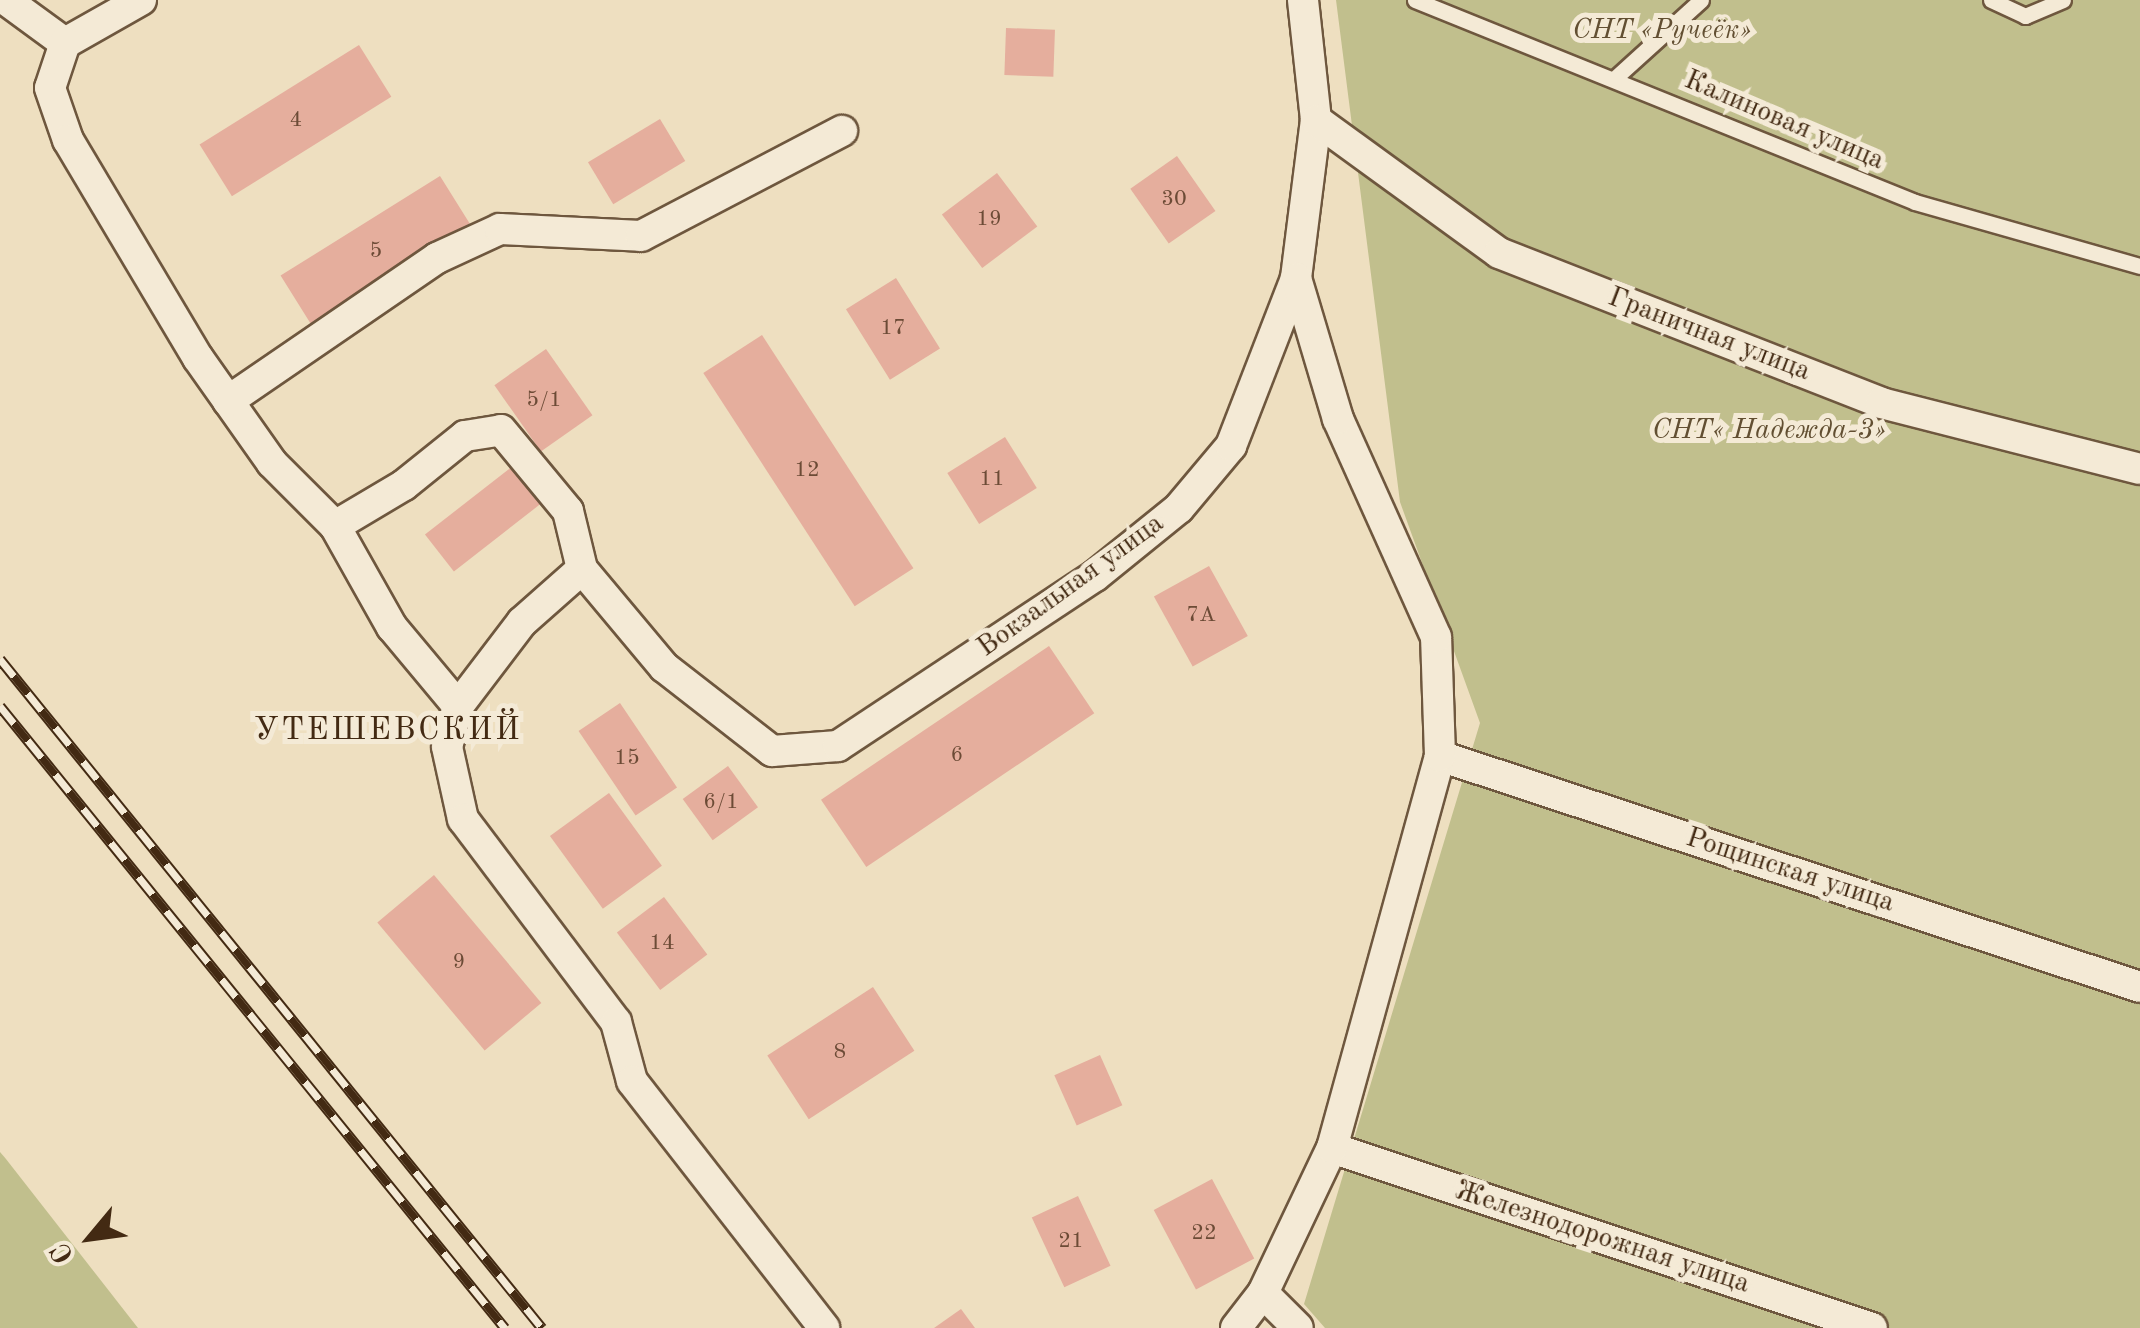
<!DOCTYPE html>
<html>
<head>
<meta charset="utf-8">
<style>
  body { margin:0 }
  #map { position:relative; width:2140px; height:1328px; overflow:hidden; background:#eedfc0; font-family:"Old Standard TT",serif }
  div>[style] { position:absolute }
  .green>* { inset:0; background:#c1bf8d }
  .building>* { inset:0; background:#e5ae9d; transform-origin:0 0 }
  .roads { filter:drop-shadow(2px 0 #6e573e) drop-shadow(-2px 0 #6e573e) drop-shadow(0 2px #6e573e) drop-shadow(0 -2px #6e573e) }
  .service>* { height:15px; margin:-7.5px; padding:0 7.5px; transform-origin:7.5px; border-radius:7.5px; background:#f4ead6 }
  .minor>* { height:30px; margin:-15px; padding:0 15px; transform-origin:15px; border-radius:15px; background:#f4ead6 }
  .rail>* { height:11px; margin-top:-5.5px; transform-origin:0; background:repeating-linear-gradient(90deg,#f4ead6 0 22px,#432a13 0 44px); box-sizing:border-box; border-block:2px solid #432a13 }
  span { translate:-50% -50%; white-space:nowrap; text-align:center; line-height:1.15; -webkit-text-stroke:10px #f4ead6; paint-order:stroke }
  .number-label { font-size:22px; color:#6c4b36 }
  .number-label span { -webkit-text-stroke-width:0 }
  .park-label { font-size:28px; color:#624f32; font-style:italic }
  .street-label { font-size:28px; color:#432a13 }
  .quarter-label { font-size:32px; color:#432a13; letter-spacing:2.5px }
  .north { position:absolute; left:40px; top:1188px; width:100px; height:100px; -webkit-text-stroke:8px #f4ead6; paint-order:stroke; rotate:241deg; font-size:28px; font-weight:700; line-height:40px; text-align:center; color:#432a13 }
  .north::after { content:''; display:block; margin:auto; width:35px; height:45px; background:#432a13; clip-path:polygon(50% 0,100% 100%,50% 72%,0 100%) }
</style>
</head>
<body>
<div id="map">
  <div class="green">
    <div style="clip-path:polygon(1336px 0,2140px 0,2140px 1328px,1325px 1328px,1304px 1304px,1480px 723px,1400px 502px)"></div>
    <div style="clip-path:polygon(0 1152px,6px 1159px,138px 1328px,0 1328px)"></div>
  </div>
  <div class="building">
    <div style="left:1006px;top:28px;width:49px;height:47px;rotate:2deg"></div>
    <div style="left:359px;top:45px;width:61px;height:188px;rotate:58deg"></div>
    <div style="left:660px;top:119px;width:49px;height:84px;rotate:59deg"></div>
    <div style="left:1177px;top:156px;width:67px;height:57px;rotate:55deg"></div>
    <div style="left:997px;top:173px;width:67px;height:69px;rotate:53deg"></div>
    <div style="left:440px;top:176px;width:61px;height:188px;rotate:58deg"></div>
    <div style="left:896px;top:278px;width:83px;height:59px;rotate:58deg"></div>
    <div style="left:762px;top:335px;width:278px;height:70px;rotate:57deg"></div>
    <div style="left:546px;top:349px;width:81px;height:63px;rotate:55deg"></div>
    <div style="left:1005px;top:437px;width:60px;height:68px;rotate:58deg"></div>
    <div style="left:514px;top:465px;width:47px;height:113px;rotate:52deg"></div>
    <div style="left:1209px;top:566px;width:80px;height:63px;rotate:61deg"></div>
    <div style="left:1049px;top:646px;width:81px;height:275px;rotate:56deg"></div>
    <div style="left:620px;top:703px;width:102px;height:50px;rotate:56deg"></div>
    <div style="left:728px;top:766px;width:51px;height:56px;rotate:54deg"></div>
    <div style="left:609px;top:793px;width:90px;height:73px;rotate:54deg"></div>
    <div style="left:434px;top:875px;width:167px;height:74px;rotate:50deg"></div>
    <div style="left:664px;top:897px;width:72px;height:59px;rotate:53deg"></div>
    <div style="left:873px;top:987px;width:76px;height:126px;rotate:57deg"></div>
    <div style="left:1100px;top:1055px;width:55px;height:50px;rotate:66deg"></div>
    <div style="left:1212px;top:1179px;width:90px;height:66px;rotate:62deg"></div>
    <div style="left:1078px;top:1196px;width:77px;height:51px;rotate:65deg"></div>
    <div style="clip-path:polygon(961px 1309px,975px 1328px,934px 1328px)"></div>
  </div>
  <div class="roads">
    <div class="service">
      <div style="left:1415px;top:0;width:539px;rotate:22deg"></div>
      <div style="left:1915px;top:202px;width:234px;rotate:15.9deg"></div>
      <div style="left:1991px;top:0;width:38px;rotate:25deg"></div>
      <div style="left:2025px;top:16px;width:41px;rotate:-22.8deg"></div>
      <div style="left:1615px;top:78px;width:116px;rotate:-42.2deg"></div>
    </div>
    <div class="minor">
      <div style="left:6px;top:0;width:73px;rotate:36.1deg"></div>
      <div style="left:141px;top:0;width:87px;rotate:150.5deg"></div>
      <div style="left:65px;top:43px;width:47px;rotate:108.4deg"></div>
      <div style="left:50px;top:88px;width:55px;rotate:70.9deg"></div>
      <div style="left:68px;top:140px;width:254px;rotate:59.2deg"></div>
      <div style="left:198px;top:358px;width:128px;rotate:54.8deg"></div>
      <div style="left:272px;top:463px;width:89px;rotate:45deg"></div>
      <div style="left:335px;top:526px;width:80px;rotate:-30.7deg"></div>
      <div style="left:404px;top:485px;width:78px;rotate:-38.8deg"></div>
      <div style="left:465px;top:436px;width:36px;rotate:-9deg"></div>
      <div style="left:501px;top:430px;width:105px;rotate:50.4deg"></div>
      <div style="left:568px;top:511px;width:60px;rotate:76.4deg"></div>
      <div style="left:582px;top:569px;width:128px;rotate:50.1deg"></div>
      <div style="left:664px;top:667px;width:137px;rotate:37.9deg"></div>
      <div style="left:772px;top:751px;width:66px;rotate:-4.3deg"></div>
      <div style="left:838px;top:746px;width:308px;rotate:-33.5deg"></div>
      <div style="left:1095px;top:576px;width:108px;rotate:-39deg"></div>
      <div style="left:1179px;top:508px;width:81px;rotate:-50deg"></div>
      <div style="left:1231px;top:446px;width:180px;rotate:-68.8deg"></div>
      <div style="left:1296px;top:278px;width:159px;rotate:-82.8deg"></div>
      <div style="left:1316px;top:120px;width:121px;rotate:-96.2deg"></div>
      <div style="left:1316px;top:120px;width:226px;rotate:36deg"></div>
      <div style="left:1499px;top:253px;width:410px;rotate:21.4deg"></div>
      <div style="left:1881px;top:403px;width:267px;rotate:14.3deg"></div>
      <div style="left:228px;top:401px;width:253px;rotate:-34.4deg"></div>
      <div style="left:437px;top:258px;width:69px;rotate:-24.7deg"></div>
      <div style="left:500px;top:229px;width:141px;rotate:2.8deg"></div>
      <div style="left:641px;top:236px;width:227px;rotate:-27.6deg"></div>
      <div style="left:335px;top:526px;width:116px;rotate:60.6deg"></div>
      <div style="left:392px;top:627px;width:103px;rotate:50.1deg"></div>
      <div style="left:582px;top:569px;width:80px;rotate:138.5deg"></div>
      <div style="left:522px;top:622px;width:106px;rotate:127.3deg"></div>
      <div style="left:458px;top:706px;width:42px;rotate:105deg"></div>
      <div style="left:447px;top:747px;width:74px;rotate:77.5deg"></div>
      <div style="left:463px;top:819px;width:254px;rotate:53deg"></div>
      <div style="left:616px;top:1022px;width:61px;rotate:74.8deg"></div>
      <div style="left:632px;top:1081px;width:313px;rotate:52.1deg"></div>
      <div style="left:1440px;top:756px;width:737px;rotate:18.26deg"></div>
      <div style="left:1332px;top:1148px;width:569px;rotate:18.43deg"></div>
      <div style="left:1263px;top:1293px;width:49px;rotate:45deg"></div>
      <div style="left:1236px;top:1328px;width:44px;rotate:-52.4deg"></div>
      <div style="left:1263px;top:1293px;width:161px;rotate:-64.6deg"></div>
      <div style="left:1332px;top:1148px;width:407px;rotate:-74.6deg"></div>
      <div style="left:1440px;top:756px;width:119px;rotate:-91.9deg"></div>
      <div style="left:1436px;top:637px;width:239px;rotate:-114.2deg"></div>
      <div style="left:1338px;top:419px;width:147px;rotate:-106.6deg"></div>
    </div>
  </div>
  <div class="rail">
    <div style="left:0;top:659px;width:861px;rotate:50.99deg"></div>
    <div style="left:0;top:706px;width:801px;rotate:50.93deg"></div>
  </div>
  <div class="number-label">
    <span style="left:296px;top:121px">4</span>
    <span style="left:1174px;top:200px">30</span>
    <span style="left:989px;top:220px">19</span>
    <span style="left:376px;top:252px">5</span>
    <span style="left:893px;top:329px">17</span>
    <span style="left:544px;top:401px">5/1</span>
    <span style="left:807px;top:471px">12</span>
    <span style="left:992px;top:480px">11</span>
    <span style="left:1201px;top:616px">7А</span>
    <span style="left:957px;top:756px">6</span>
    <span style="left:627px;top:759px">15</span>
    <span style="left:721px;top:803px">6/1</span>
    <span style="left:662px;top:944px">14</span>
    <span style="left:459px;top:963px">9</span>
    <span style="left:840px;top:1053px">8</span>
    <span style="left:1204px;top:1234px">22</span>
    <span style="left:1071px;top:1242px">21</span>
  </div>
  <div class="park-label">
    <span style="left:1662px;top:31px">СНТ «Ручеёк»</span>
    <span style="left:1769px;top:431px">СНТ« Надежда-3»</span>
  </div>
  <div class="street-label">
    <span style="left:1784px;top:121px;rotate:23deg">Калиновая улица</span>
    <span style="left:1709px;top:335px;rotate:21deg">Граничная улица</span>
    <span style="left:1071px;top:586px;rotate:-36deg">Вокзальная улица</span>
    <span style="left:1790px;top:871px;rotate:18deg">Рощинская улица</span>
    <span style="left:1602px;top:1238px;rotate:18deg">Железнодорожная улица</span>
  </div>
  <div class="quarter-label">
    <span style="left:388px;top:731px">УТЕШЕВСКИЙ</span>
  </div>
  <div class="north">С</div>
</div>
</body>
</html>
